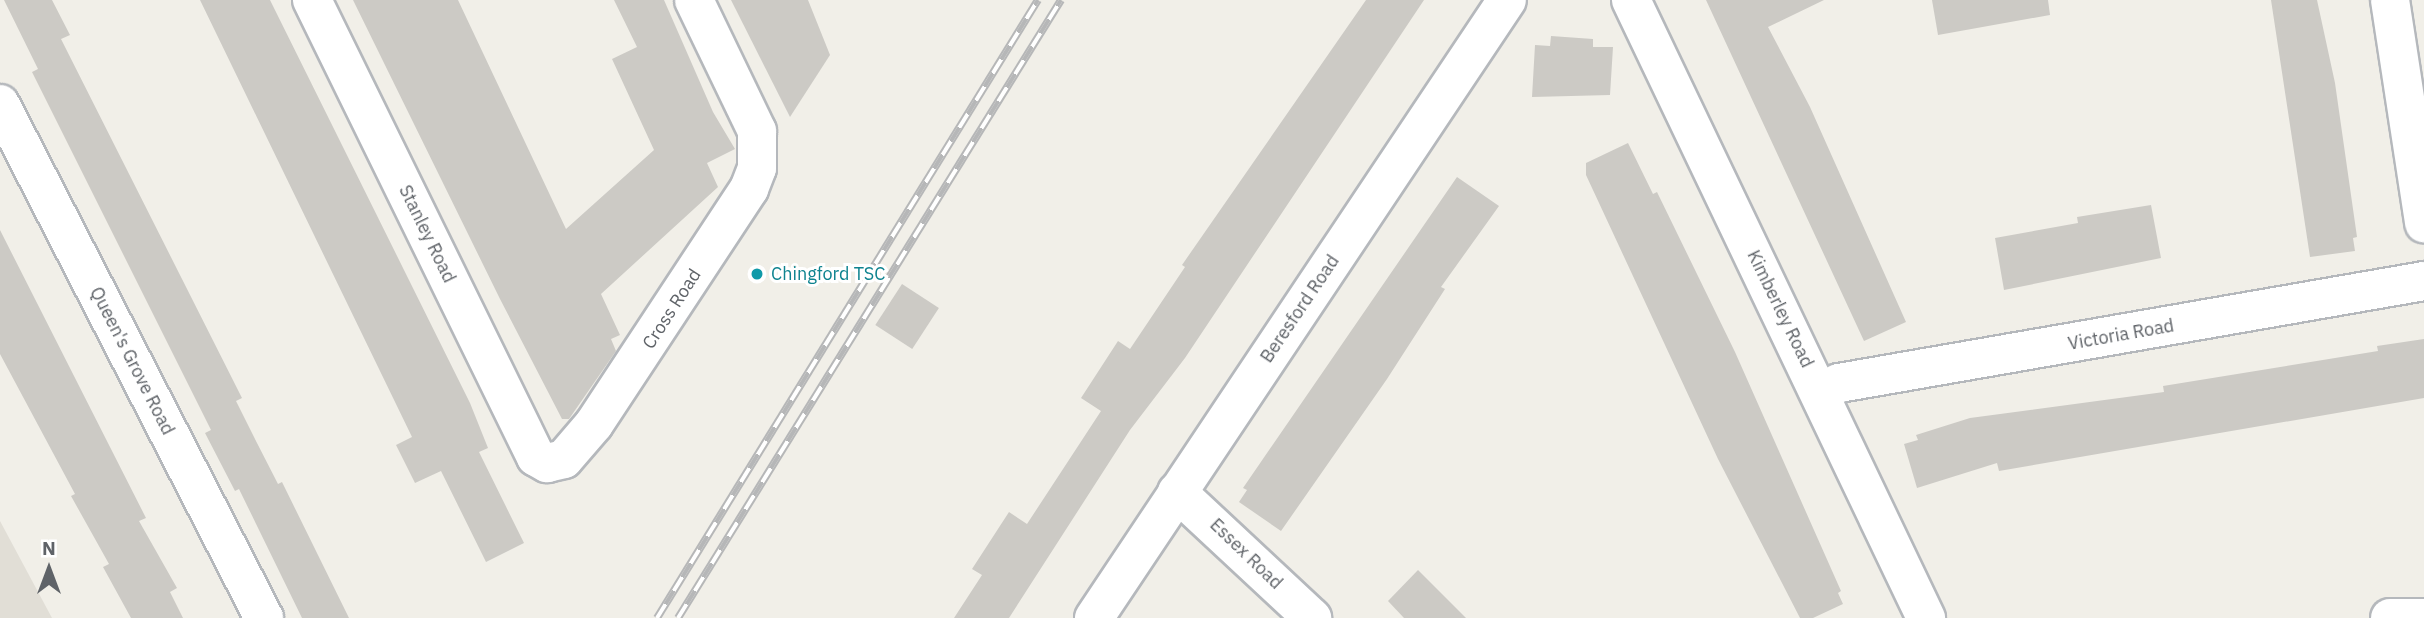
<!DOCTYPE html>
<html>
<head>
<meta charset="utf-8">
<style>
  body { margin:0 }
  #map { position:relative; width:2424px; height:618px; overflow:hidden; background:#f1efe8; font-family:"IBM Plex Sans",sans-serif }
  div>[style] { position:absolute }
  .education>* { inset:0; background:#e1ded6 }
  .building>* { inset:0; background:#cccac5; transform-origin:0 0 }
  .roads { filter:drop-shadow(2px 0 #b5b8bc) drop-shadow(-2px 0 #b5b8bc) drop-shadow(0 2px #b5b8bc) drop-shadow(0 -2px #b5b8bc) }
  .minor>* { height:38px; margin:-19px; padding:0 19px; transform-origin:19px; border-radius:19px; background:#fff }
  .rail>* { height:8px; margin-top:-4px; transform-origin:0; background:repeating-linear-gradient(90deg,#fff 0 16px,#b6b7b8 0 32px); box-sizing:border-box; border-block:2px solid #b6b7b8 }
  .dots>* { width:19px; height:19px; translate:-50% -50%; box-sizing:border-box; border:4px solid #fff; border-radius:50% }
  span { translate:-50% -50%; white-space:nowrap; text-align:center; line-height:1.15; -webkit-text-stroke:6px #fff; paint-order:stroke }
  .street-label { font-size:18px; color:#5f6368 }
  .culture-label { font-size:18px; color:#0d838f }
  .left { translate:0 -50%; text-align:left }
  .north { position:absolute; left:14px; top:534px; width:70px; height:70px; -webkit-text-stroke:5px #fff; paint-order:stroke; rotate:0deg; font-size:19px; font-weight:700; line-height:28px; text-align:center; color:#5f6368 }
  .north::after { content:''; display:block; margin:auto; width:24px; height:32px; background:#5f6368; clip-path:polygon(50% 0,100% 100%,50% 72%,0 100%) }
</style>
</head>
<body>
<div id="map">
  <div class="education">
    <div style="clip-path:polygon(0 521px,52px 618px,0 618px)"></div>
  </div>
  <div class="building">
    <div style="clip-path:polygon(4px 0,52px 0,70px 35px,61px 39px,242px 398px,236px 401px,257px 443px,278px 484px,282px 482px,349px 618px,302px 618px,239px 489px,235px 491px,205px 433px,211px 430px,32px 72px,38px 69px)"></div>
    <div style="clip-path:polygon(200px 0,270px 0,470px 403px,488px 448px,479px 452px,524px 543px,486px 562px,441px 471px,415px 483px,396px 445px,412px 437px)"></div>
    <div style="clip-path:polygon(353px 0,458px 0,566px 229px,654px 150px,612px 59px,637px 47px,614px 0,664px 0,713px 112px,735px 149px,707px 163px,718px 187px,601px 294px,620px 335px,611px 339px,616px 351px,569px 419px,562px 419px,500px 299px)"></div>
    <div style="clip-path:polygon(731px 0,808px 0,830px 55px,790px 117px)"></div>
    <div style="clip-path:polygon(1366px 0,1424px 0,1185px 358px,1130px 430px,1009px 618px,954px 618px,982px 575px,972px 569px,1009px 512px,1027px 524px,1101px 411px,1081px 398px,1118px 341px,1130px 349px,1185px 267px,1182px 265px)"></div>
    <div style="clip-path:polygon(1706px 0,1824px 0,1768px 27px,1810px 107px,1906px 322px,1864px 341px)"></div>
    <div style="clip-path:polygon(1932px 0,2048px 0,2050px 15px,1938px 35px)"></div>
    <div style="clip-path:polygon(2271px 0,2317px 0,2335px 83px,2357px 237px,2353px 238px,2355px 251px,2310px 257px)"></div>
    <div style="clip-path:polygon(1551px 36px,1593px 39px,1593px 47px,1613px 47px,1610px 95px,1532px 97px,1535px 45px,1550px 46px)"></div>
    <div style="clip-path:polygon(1628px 143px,1653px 194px,1657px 192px,1735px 352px,1841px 591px,1838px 593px,1843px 604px,1813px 618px,1800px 618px,1718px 459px,1586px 175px,1586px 163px)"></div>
    <div style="clip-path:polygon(1457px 177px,1499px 206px,1441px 287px,1445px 289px,1387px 379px,1281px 531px,1239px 502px,1247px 490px,1243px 488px)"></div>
    <div style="clip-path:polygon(2151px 205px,2161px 258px,2004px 290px,1995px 238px,2078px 223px,2077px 217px)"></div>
    <div style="clip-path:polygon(0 230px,146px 518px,139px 521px,177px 588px,170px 592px,183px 618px,131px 618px,103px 567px,109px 564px,71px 496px,75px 494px,0 354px)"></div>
    <div style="left:902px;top:284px;width:44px;height:49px;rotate:33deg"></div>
    <div style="clip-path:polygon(2424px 339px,2424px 398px,1999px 471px,1997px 463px,1917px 488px,1904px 444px,1918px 440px,1916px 435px,1970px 418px,2164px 392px,2163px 386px,2378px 351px,2377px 346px)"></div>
    <div style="clip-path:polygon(1418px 570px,1466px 618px,1404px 618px,1388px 601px)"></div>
  </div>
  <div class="roads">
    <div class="minor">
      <div style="left:312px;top:0;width:509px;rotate:63.89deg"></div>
      <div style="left:536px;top:457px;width:13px;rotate:29deg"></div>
      <div style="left:547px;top:463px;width:17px;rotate:-13deg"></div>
      <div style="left:564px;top:459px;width:46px;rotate:-49.4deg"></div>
      <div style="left:594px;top:424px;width:282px;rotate:-56.6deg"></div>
      <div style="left:749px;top:189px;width:22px;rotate:-69deg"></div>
      <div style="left:757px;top:168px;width:37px;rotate:-90deg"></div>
      <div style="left:757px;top:131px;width:145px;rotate:-115.7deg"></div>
      <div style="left:1631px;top:0;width:685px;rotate:64.48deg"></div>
      <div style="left:2390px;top:0;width:226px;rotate:81.3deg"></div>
      <div style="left:0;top:104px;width:578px;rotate:62.81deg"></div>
      <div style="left:1819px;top:392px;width:22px;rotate:-24deg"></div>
      <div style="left:1839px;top:383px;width:594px;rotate:-9.89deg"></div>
      <div style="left:1177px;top:492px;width:185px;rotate:43deg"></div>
      <div style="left:1094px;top:618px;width:743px;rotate:-56.25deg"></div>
      <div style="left:2390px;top:618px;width:34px"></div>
    </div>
  </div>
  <div class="rail">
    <div style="left:657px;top:618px;width:726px;rotate:-58.35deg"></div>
    <div style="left:678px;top:618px;width:727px;rotate:-58.21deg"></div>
  </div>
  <div class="dots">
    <div style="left:757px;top:274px;background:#0f9aa8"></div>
  </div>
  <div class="street-label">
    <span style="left:427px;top:234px;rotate:64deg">Stanley Road</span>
    <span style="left:672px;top:309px;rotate:-57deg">Cross Road</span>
    <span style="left:1300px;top:309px;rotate:-56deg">Beresford Road</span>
    <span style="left:1780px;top:309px;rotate:64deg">Kimberley Road</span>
    <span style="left:2121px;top:335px;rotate:-10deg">Victoria Road</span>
    <span style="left:132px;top:361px;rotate:63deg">Queen's Grove Road</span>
    <span style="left:1246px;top:554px;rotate:44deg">Essex Road</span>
  </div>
  <div class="culture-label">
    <span class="left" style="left:771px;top:274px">Chingford TSC</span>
  </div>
  <div class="north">N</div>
</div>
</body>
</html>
